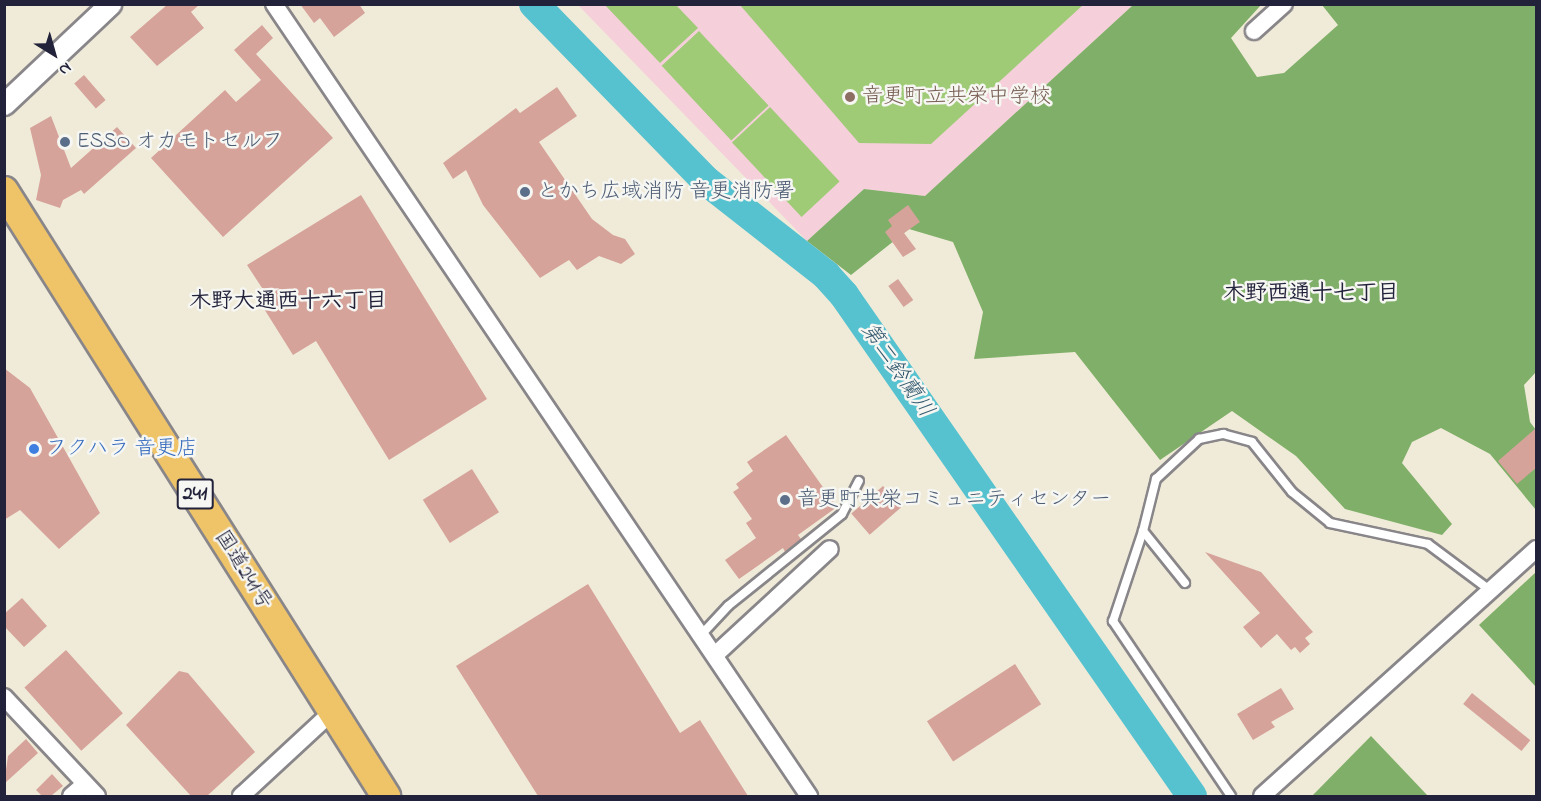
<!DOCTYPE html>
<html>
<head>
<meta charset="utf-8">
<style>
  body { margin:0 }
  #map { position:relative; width:1541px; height:801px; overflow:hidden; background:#f0ebd8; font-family:"Indie Flower","Klee One",sans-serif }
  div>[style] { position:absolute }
  .built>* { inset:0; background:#f5cfda }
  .green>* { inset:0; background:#9fcb77; transform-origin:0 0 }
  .forest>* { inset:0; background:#7faf68 }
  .river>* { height:30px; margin:-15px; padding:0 15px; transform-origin:15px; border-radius:15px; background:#56c2d0 }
  .building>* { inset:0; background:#d6a39a; transform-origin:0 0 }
  .roads { filter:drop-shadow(2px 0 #89868a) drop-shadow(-2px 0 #89868a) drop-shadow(0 2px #89868a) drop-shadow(0 -2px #89868a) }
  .service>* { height:8px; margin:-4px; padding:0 4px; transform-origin:4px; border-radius:4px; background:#fff }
  .minor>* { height:16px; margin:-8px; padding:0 8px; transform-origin:8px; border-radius:8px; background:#fff }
  .tertiary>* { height:21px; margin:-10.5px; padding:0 10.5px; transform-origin:10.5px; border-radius:10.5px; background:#fff }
  .trunk>* { height:28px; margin:-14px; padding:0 14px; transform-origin:14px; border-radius:14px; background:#efc469 }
  .dots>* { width:16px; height:16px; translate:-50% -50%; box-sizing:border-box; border:3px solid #f6f6f2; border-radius:50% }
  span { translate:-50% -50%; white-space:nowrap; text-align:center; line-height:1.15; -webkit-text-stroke:5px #f6f6f2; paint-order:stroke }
  .shield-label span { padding:2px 4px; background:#f6f6f2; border:2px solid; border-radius:4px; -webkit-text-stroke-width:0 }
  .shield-label { font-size:20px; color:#22223b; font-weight:700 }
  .education-label { font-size:21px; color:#785e54 }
  .left { translate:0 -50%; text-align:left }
  .service-label { font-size:21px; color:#4e5e75 }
  .shop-label { font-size:21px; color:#366cbe }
  .street-label { font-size:21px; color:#22223b }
  .neighbourhood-label { font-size:22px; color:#22223b; font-weight:700 }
  .water-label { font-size:22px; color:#345a6f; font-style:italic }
  .frame { position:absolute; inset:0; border:6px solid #22223b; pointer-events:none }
  .north { position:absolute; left:24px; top:24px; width:60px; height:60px; -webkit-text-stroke:4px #f6f6f2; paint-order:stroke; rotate:143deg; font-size:16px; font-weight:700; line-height:24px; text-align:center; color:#22223b }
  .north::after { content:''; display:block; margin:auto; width:21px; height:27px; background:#22223b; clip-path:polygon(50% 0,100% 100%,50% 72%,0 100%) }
</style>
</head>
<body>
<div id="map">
  <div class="built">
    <div style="clip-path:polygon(578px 5px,1133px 5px,925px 196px,864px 189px,807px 241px)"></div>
  </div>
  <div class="green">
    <div style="clip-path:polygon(605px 5px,676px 5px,698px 28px,660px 63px)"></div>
    <div style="clip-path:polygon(740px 5px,1083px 5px,931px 144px,859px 143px)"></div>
    <div style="left:699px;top:31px;width:102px;height:51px;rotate:47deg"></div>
    <div style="left:770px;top:107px;width:102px;height:52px;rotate:47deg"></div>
  </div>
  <div class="forest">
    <div style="clip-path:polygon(1133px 5px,1261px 5px,1231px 38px,1257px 77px,1284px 73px,1338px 25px,1322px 5px,1536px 5px,1536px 372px,1524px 385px,1530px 422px,1536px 430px,1536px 510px,1490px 454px,1441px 428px,1412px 442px,1402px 463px,1452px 524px,1442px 535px,1345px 509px,1296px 456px,1232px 411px,1160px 460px,1075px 352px,974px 359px,983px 312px,953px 242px,909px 229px,851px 275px,807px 241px,864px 189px,925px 196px)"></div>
    <div style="clip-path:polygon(1536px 572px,1536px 687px,1479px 625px)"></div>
    <div style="clip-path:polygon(1371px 736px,1428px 796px,1312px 796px)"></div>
  </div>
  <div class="river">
    <div style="left:534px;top:4px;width:245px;rotate:45.8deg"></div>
    <div style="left:705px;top:180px;width:154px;rotate:38.1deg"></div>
    <div style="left:826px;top:275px;width:27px;rotate:48deg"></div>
    <div style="left:844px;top:295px;width:610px;rotate:55.22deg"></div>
  </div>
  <div class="building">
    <div style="clip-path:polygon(168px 4px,200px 4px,191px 12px,204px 28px,157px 66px,130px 37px)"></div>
    <div style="clip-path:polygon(300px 4px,359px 4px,365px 13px,334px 37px,320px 18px,314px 23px)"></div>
    <div style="clip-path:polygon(262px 25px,273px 38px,256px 54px,333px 138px,223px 237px,151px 158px,225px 90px,236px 102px,261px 80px,234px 50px)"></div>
    <div style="left:84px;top:75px;width:33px;height:13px;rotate:49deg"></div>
    <div style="clip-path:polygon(557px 87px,577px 116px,539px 142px,592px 219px,613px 235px,625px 239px,635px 254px,621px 264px,599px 256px,577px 270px,569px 260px,540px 278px,483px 205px,466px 170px,453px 179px,443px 163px,516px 108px,520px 113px)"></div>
    <div style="clip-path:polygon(51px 116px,71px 168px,117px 127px,136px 148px,84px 194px,81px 190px,63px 200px,60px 208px,36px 200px,41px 175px,30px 128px)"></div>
    <div style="clip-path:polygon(361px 195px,487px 399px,389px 460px,316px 341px,293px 355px,256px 296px,264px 291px,247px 265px)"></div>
    <div style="clip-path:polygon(908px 205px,920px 222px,904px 233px,916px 249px,903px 257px,885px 232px,892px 226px,888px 220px)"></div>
    <div style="left:898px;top:279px;width:26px;height:12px;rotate:54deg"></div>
    <div style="clip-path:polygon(4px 368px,30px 388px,100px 513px,59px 549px,20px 510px,4px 520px)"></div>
    <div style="clip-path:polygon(1536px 428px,1536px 468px,1517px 484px,1498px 461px)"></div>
    <div style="clip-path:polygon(786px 435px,837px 507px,798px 535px,801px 539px,785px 552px,783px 548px,739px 579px,725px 560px,756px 538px,746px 523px,752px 519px,733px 492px,739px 488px,736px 484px,753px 471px,747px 462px)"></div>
    <div style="left:472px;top:469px;width:51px;height:58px;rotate:58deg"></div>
    <div style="left:883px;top:486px;width:28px;height:42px;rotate:49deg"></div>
    <div style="clip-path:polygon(1205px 552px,1261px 572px,1313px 632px,1305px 638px,1310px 644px,1300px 653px,1295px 647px,1291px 650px,1277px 634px,1261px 648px,1243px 627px,1260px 613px)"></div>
    <div style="clip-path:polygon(588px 584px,680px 733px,700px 720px,748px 796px,538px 796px,456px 666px)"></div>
    <div style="clip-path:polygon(22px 598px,47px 626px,24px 647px,4px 626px,4px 614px)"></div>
    <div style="left:66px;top:650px;width:85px;height:56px;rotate:48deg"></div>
    <div style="left:1015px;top:664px;width:48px;height:105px;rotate:57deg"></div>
    <div style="clip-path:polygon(179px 671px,188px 673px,255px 752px,207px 796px,191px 796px,126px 725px)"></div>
    <div style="clip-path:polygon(1281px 688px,1294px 709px,1271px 722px,1275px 727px,1253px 740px,1237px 714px)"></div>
    <div style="left:1472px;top:693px;width:75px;height:14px;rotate:39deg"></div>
    <div style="clip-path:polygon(26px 739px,38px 753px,4px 784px,8px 756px)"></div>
    <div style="clip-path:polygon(52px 774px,63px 786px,51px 796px,42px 796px,36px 790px)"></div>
  </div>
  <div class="roads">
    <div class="service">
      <div style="left:1143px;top:531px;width:54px;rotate:-76deg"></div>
      <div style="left:1156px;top:479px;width:59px;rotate:-42.9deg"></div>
      <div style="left:1199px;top:439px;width:25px;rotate:-12deg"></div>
      <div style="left:1223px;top:434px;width:30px;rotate:15deg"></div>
      <div style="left:1252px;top:442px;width:64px;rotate:51.3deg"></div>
      <div style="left:1292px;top:492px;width:49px;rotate:39.2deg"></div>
      <div style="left:1330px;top:523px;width:100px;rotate:12.1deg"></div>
      <div style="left:1428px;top:544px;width:79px;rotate:36.7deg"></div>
      <div style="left:1185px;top:583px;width:67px;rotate:-128.9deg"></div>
      <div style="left:1143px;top:531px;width:95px;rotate:108.4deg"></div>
      <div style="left:1113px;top:621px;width:211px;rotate:56deg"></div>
      <div style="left:701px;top:635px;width:40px;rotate:-47deg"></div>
      <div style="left:728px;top:606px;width:146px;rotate:-38.9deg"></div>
      <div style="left:842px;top:514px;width:37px;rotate:-63deg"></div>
    </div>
    <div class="minor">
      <div style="left:274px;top:4px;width:956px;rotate:55.96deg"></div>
      <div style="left:1254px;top:31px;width:40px;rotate:-42deg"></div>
      <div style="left:715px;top:655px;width:156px;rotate:-42.7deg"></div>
      <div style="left:4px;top:697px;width:136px;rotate:46.8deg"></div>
      <div style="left:71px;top:796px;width:18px;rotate:-41deg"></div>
      <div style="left:241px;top:796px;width:124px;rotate:-42.7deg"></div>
      <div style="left:1262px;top:796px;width:369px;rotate:-42deg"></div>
    </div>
    <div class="tertiary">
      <div style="left:4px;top:104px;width:146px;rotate:-43.3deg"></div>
    </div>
    <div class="trunk">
      <div style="left:4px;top:191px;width:716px;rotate:57.73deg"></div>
    </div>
  </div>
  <div class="dots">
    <div style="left:850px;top:97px;background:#8d6e63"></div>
    <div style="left:65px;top:142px;background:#5c6f8a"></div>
    <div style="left:525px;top:192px;background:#5c6f8a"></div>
    <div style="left:34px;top:449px;background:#3f7fe0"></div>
    <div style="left:785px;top:500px;background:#5c6f8a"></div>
  </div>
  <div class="shield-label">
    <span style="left:195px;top:494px">241</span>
  </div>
  <div class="education-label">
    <span class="left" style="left:862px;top:97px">音更町立共栄中学校</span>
  </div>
  <div class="service-label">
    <span class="left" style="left:77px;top:142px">ESSO オカモトセルフ</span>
    <span class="left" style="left:537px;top:192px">とかち広域消防 音更消防署</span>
    <span class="left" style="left:797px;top:500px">音更町共栄コミュニティセンター</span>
  </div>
  <div class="shop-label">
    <span class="left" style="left:46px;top:449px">フクハラ 音更店</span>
  </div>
  <div class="street-label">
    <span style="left:243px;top:570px;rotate:58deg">国道241号</span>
  </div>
  <div class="neighbourhood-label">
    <span style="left:1311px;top:295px">木野西通十七丁目</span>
    <span style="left:288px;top:303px">木野大通西十六丁目</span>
  </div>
  <div class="water-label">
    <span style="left:896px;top:371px;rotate:55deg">第二鈴蘭川</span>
  </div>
  <div class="frame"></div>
  <div class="north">N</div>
</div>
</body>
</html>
